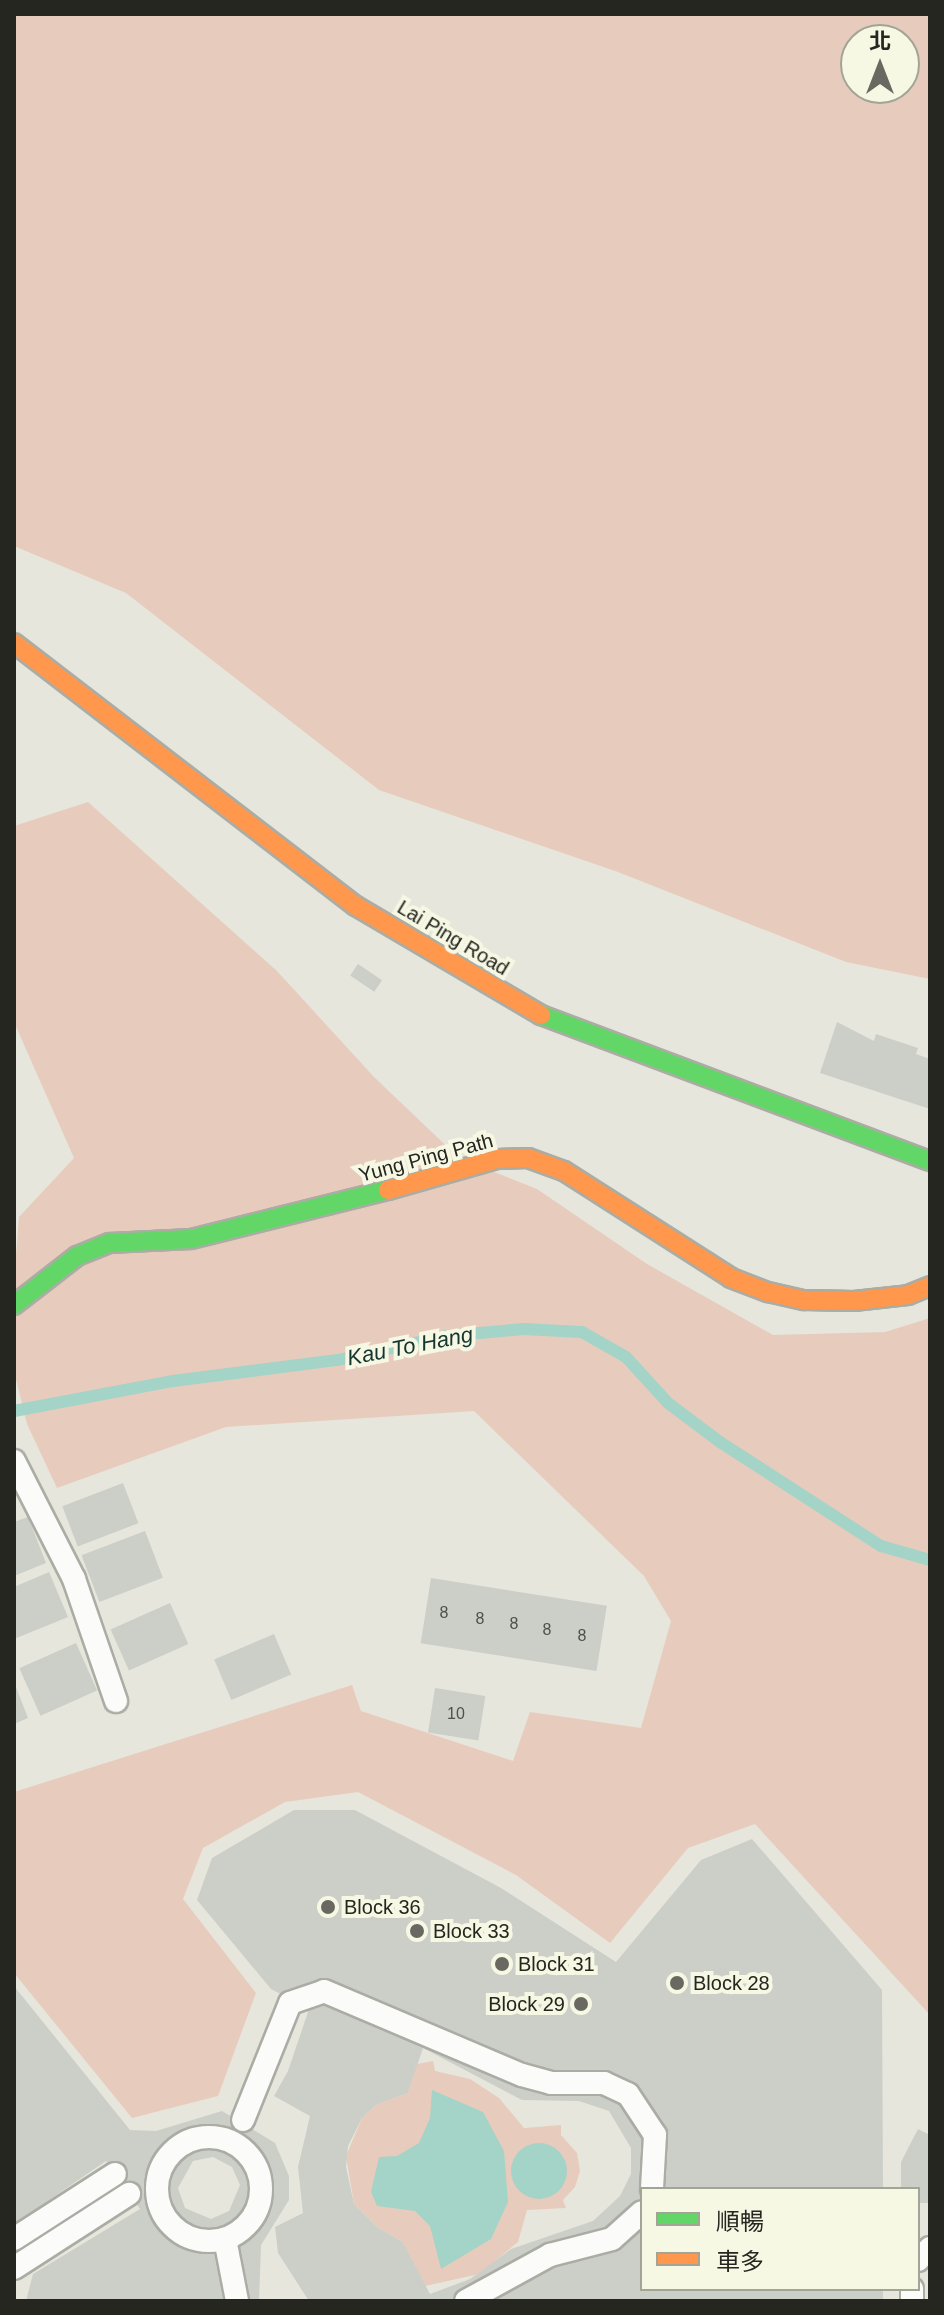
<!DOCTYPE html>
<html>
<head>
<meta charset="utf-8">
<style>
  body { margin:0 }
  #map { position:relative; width:944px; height:2315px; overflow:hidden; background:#e6e6dc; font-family:Arial,"Noto Sans TC",sans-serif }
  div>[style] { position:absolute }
  .green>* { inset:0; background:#e7ccbd }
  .water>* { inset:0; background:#a4d3c7 }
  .round { border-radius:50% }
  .stream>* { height:12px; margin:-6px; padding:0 6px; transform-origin:6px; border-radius:6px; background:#a4d3c7 }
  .building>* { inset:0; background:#cccfc8; transform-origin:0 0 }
  .roads { filter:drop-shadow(2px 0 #abaca4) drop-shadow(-2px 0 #abaca4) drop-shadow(0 2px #abaca4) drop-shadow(0 -2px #abaca4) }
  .lane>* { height:22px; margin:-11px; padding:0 11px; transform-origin:11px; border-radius:11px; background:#fbfbfa }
  .lane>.ring { margin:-11px; padding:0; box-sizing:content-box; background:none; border:22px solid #fbfbfa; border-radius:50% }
  .fast>* { height:18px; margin:-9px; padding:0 9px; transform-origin:9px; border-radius:9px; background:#63d668 }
  .slow>* { height:18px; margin:-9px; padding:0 9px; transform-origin:9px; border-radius:9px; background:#ff974d }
  .dots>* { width:22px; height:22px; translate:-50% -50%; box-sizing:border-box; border:4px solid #f6f8e4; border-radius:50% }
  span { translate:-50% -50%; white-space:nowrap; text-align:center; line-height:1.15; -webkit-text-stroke:8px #f6f8e4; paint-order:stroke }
  .number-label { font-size:16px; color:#4f5049 }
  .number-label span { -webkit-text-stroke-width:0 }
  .street-label { font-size:20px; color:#25261f }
  .poi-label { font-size:20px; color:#25261f }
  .left { translate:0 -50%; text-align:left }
  .right { translate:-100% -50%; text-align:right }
  .water-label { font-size:22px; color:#143530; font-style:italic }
  .frame { position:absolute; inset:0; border:16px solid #25261f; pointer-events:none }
  .legend { position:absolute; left:640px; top:2187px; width:280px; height:104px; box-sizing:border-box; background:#f6f8e4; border:2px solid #a2a495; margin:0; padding:10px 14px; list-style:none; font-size:24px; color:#25261f }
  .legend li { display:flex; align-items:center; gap:16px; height:40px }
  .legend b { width:40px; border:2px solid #a2a495 }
  .north { position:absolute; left:840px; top:24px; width:80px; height:80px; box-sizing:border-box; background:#f6f8e4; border:2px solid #a2a495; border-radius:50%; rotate:0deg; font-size:22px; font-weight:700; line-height:32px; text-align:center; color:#25261f }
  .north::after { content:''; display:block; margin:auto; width:28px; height:36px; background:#696961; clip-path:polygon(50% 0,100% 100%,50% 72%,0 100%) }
</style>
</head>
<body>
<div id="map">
  <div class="green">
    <div style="clip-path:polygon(evenodd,14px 14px,930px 14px,930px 979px,846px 962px,618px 872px,379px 790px,126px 593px,14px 546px,14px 14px,856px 40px,904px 40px,904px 88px,856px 88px,856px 40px)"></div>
    <div style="clip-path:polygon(88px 802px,277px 971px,374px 1077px,459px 1158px,537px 1189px,647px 1264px,773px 1335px,885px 1332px,930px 1318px,930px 2015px,755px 1824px,688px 1848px,610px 1943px,516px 1875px,358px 1792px,285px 1802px,203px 1848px,183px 1899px,256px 1993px,218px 2096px,132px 2118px,14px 1973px,14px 1792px,352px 1685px,361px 1711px,513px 1761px,530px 1712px,641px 1728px,671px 1621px,644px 1576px,474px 1411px,226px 1427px,57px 1488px,27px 1424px,14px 1371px,14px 1281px,19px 1217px,74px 1158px,14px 1022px,14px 826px)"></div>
    <div style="clip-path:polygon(433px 2061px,435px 2071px,470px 2079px,499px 2098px,524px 2128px,561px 2125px,561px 2135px,577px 2153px,580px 2171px,575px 2187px,563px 2200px,566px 2208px,527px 2210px,518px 2242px,479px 2274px,425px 2286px,403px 2242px,377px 2227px,354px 2204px,346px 2156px,362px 2118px,376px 2105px,408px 2093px,417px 2064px)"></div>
  </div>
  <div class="water">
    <div style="clip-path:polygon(432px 2090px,483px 2112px,504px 2151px,508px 2202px,491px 2239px,441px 2269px,430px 2226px,415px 2211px,377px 2206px,371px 2192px,379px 2157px,397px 2156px,419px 2143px,430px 2118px)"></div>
    <div class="round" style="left:511px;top:2143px;width:56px;height:56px"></div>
  </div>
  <div class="stream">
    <div style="left:14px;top:1411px;width:162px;rotate:-10.7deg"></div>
    <div style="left:173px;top:1381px;width:166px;rotate:-7.3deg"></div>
    <div style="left:338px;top:1360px;width:111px;rotate:-12.5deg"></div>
    <div style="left:446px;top:1336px;width:77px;rotate:-5.2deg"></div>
    <div style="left:523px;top:1329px;width:59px;rotate:2.9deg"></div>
    <div style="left:582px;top:1332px;width:51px;rotate:29.6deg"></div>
    <div style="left:626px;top:1357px;width:62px;rotate:47.6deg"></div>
    <div style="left:668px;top:1403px;width:65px;rotate:36.9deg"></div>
    <div style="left:720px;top:1442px;width:192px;rotate:32.9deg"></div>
    <div style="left:881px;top:1546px;width:51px;rotate:15.9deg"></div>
  </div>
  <div class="building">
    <div style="left:358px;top:964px;width:29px;height:14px;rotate:34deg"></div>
    <div style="clip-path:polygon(837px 1022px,874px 1041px,876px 1034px,918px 1048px,916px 1054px,930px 1059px,930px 1109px,820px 1073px)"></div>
    <div style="left:123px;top:1483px;width:43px;height:65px;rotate:69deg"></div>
    <div style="clip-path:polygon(28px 1517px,46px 1563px,14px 1576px,14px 1522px)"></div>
    <div style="left:145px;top:1531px;width:50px;height:68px;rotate:69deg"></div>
    <div style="clip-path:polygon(49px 1572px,68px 1617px,14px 1639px,14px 1587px)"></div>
    <div style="left:431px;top:1578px;width:178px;height:66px;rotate:9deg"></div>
    <div style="left:170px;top:1603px;width:45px;height:65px;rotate:66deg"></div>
    <div style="left:274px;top:1634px;width:44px;height:65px;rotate:67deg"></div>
    <div style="left:76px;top:1643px;width:52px;height:62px;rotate:66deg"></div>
    <div style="clip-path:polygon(14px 1682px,28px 1718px,14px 1724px)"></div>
    <div style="left:435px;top:1688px;width:51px;height:45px;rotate:9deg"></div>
    <div style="clip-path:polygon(evenodd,294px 1810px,355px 1810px,501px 1888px,616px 1962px,701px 1860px,752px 1839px,882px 1990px,883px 2189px,642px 2189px,642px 2289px,883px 2289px,883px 2301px,309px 2301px,278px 2253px,275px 2227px,303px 2213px,298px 2167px,310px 2116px,274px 2096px,288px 2071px,309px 2009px,271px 1989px,197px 1900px,212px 1858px,294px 1810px,423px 2048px,522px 2100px,579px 2101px,609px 2111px,631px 2148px,631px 2174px,620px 2196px,593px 2221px,511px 2249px,470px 2279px,430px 2294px,403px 2242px,377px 2227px,354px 2204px,346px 2167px,348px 2146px,362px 2118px,376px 2105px,408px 2093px,423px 2048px)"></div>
    <div style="clip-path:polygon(evenodd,14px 1986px,130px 2130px,156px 2131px,222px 2111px,275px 2143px,289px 2176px,289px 2200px,261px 2245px,259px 2301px,26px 2301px,33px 2274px,140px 2209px,106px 2161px,14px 2224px,14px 1986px,213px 2157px,232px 2167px,240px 2185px,229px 2211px,211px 2219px,185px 2208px,178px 2188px,193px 2161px,213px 2157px)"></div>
    <div style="clip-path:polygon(918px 2129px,930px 2135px,930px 2203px,918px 2203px,918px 2189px,901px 2188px,901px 2162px)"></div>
  </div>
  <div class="roads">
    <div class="lane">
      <div style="left:14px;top:1461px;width:132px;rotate:63deg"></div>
      <div style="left:74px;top:1579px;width:129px;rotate:71deg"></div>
      <div style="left:243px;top:2120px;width:126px;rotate:-68.1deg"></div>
      <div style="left:290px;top:2003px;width:36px;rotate:-19deg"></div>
      <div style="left:324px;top:1991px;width:215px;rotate:23deg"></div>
      <div style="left:522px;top:2075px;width:30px;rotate:15deg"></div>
      <div style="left:551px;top:2083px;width:53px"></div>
      <div style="left:604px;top:2083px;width:26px;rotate:25deg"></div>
      <div style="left:628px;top:2094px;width:49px;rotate:56.6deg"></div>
      <div style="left:655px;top:2135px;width:54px;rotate:93.2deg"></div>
      <div class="ring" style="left:157px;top:2137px;width:82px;height:82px"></div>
      <div style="left:14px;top:2239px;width:120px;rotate:-32.8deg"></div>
      <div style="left:225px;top:2239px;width:63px;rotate:79deg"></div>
      <div style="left:918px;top:2260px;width:17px;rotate:-45deg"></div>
      <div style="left:14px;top:2268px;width:137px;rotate:-32.8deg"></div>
      <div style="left:912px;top:2289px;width:12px;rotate:90deg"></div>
      <div style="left:466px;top:2301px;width:96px;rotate:-28.7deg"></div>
      <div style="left:550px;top:2255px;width:64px;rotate:-14.5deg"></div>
      <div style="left:612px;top:2239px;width:40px;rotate:-42deg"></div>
    </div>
    <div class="fast">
      <div style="left:541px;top:1015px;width:415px;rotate:20.6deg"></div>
      <div style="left:14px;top:1305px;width:80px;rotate:-37.9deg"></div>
      <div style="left:77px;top:1256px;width:35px;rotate:-22deg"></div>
      <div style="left:110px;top:1243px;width:81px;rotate:-2.8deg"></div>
      <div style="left:191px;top:1239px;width:203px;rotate:-14deg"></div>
    </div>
    <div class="slow">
      <div style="left:14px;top:643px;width:431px;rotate:37.6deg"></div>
      <div style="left:356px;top:906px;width:215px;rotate:30.5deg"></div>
      <div style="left:388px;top:1190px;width:113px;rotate:-15.9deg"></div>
      <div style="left:497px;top:1159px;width:31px;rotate:-2deg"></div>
      <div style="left:528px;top:1158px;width:38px;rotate:20deg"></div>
      <div style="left:564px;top:1171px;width:198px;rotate:32.6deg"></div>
      <div style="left:731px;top:1278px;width:40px;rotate:21deg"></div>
      <div style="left:768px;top:1292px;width:37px;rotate:13deg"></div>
      <div style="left:804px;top:1300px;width:50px;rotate:1.1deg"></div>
      <div style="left:854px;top:1301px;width:54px;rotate:-6.3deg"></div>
      <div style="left:908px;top:1295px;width:24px;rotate:-22deg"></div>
    </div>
  </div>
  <div class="dots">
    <div style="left:328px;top:1907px;background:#696961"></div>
    <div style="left:417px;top:1931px;background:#696961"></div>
    <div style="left:502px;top:1964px;background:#696961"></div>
    <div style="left:677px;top:1983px;background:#696961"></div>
    <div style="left:581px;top:2004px;background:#696961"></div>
  </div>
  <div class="number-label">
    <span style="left:444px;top:1613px">8</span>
    <span style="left:480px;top:1619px">8</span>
    <span style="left:514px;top:1624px">8</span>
    <span style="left:547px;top:1630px">8</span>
    <span style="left:582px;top:1636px">8</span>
    <span style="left:456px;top:1714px">10</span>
  </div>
  <div class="street-label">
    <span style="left:453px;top:938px;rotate:31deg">Lai Ping Road</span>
    <span style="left:426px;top:1158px;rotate:-15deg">Yung Ping Path</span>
  </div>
  <div class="poi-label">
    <span class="left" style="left:344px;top:1907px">Block 36</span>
    <span class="left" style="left:433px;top:1931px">Block 33</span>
    <span class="left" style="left:518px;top:1964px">Block 31</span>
    <span class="left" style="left:693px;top:1983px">Block 28</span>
    <span class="right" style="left:565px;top:2004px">Block 29</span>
  </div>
  <div class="water-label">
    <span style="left:410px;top:1346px;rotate:-11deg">Kau To Hang</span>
  </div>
  <div class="frame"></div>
  <ul class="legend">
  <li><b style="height:10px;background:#63d668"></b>順暢</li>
  <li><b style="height:10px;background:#ff974d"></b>車多</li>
  </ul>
  <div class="north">北</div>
</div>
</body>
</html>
